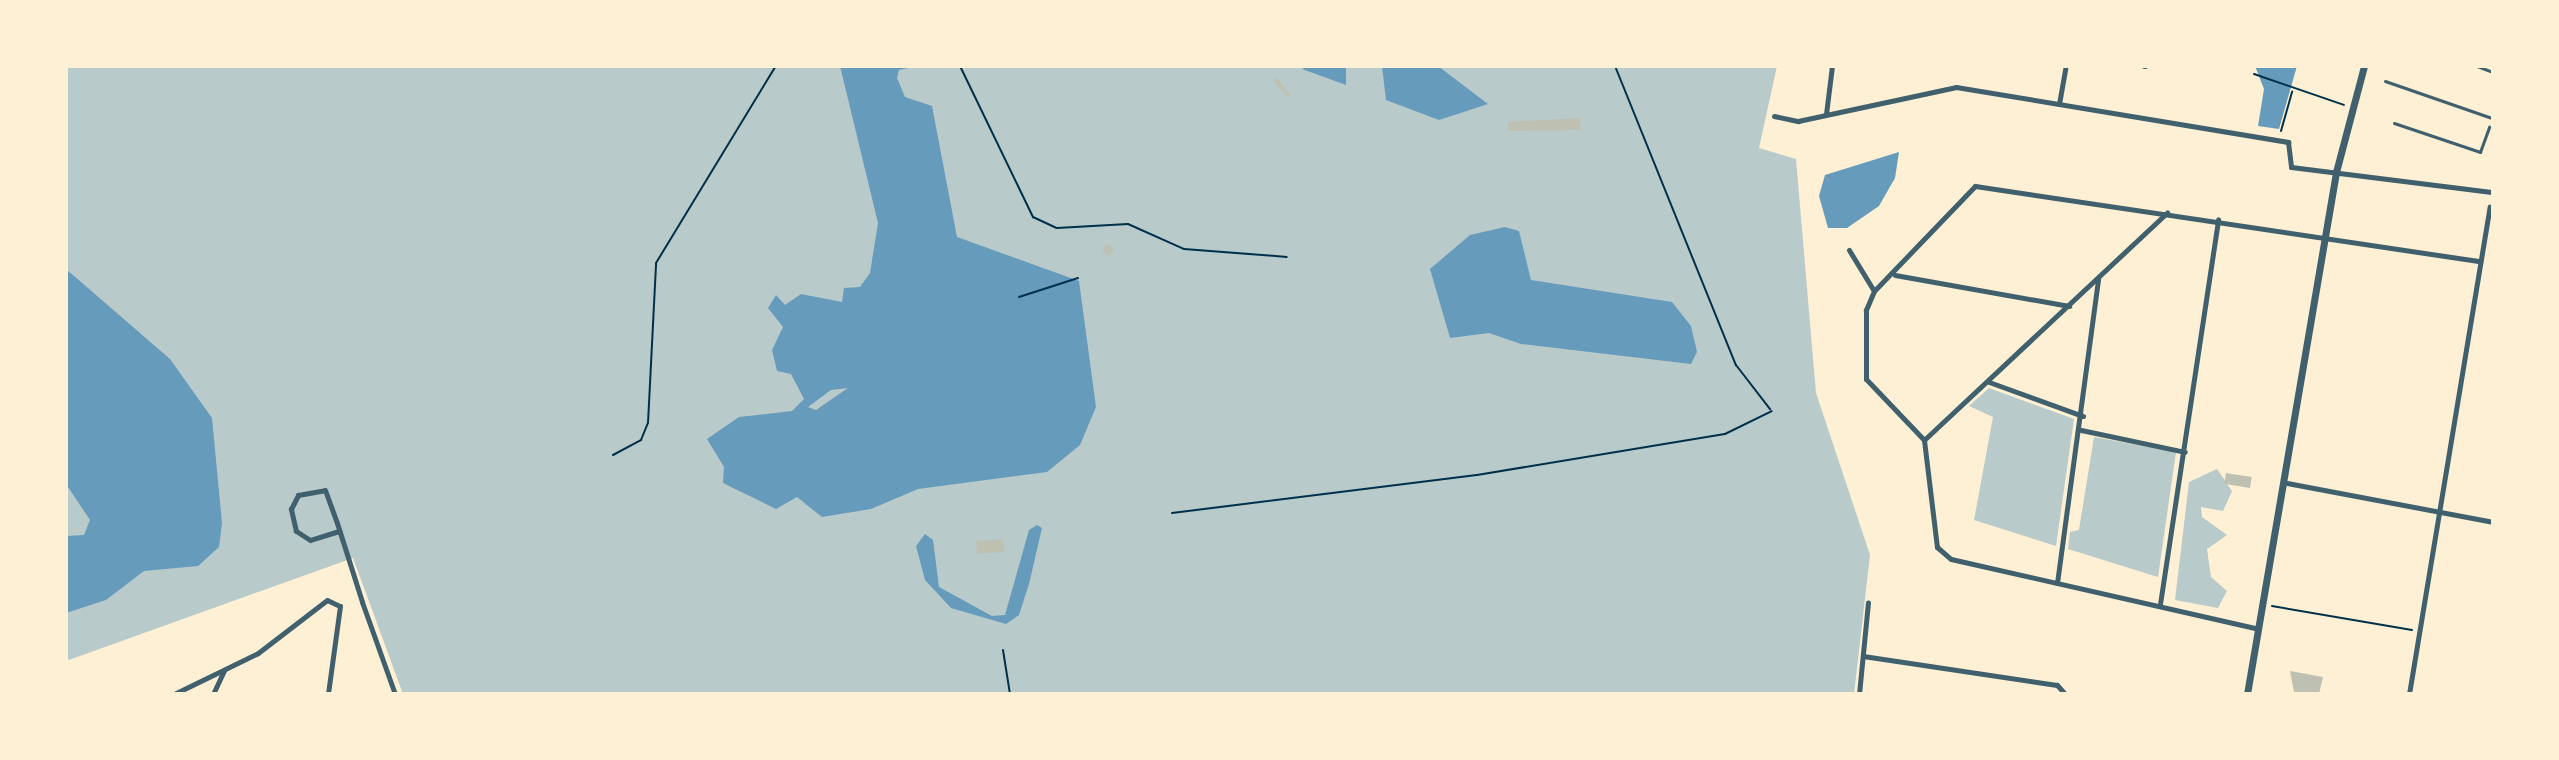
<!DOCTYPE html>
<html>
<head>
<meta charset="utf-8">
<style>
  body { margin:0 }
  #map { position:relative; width:2559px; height:760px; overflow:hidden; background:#fdf0d5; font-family:"Archivo Narrow",sans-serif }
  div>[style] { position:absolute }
  .green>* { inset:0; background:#b9caca }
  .water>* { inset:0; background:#669bbc }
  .building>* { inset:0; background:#bec0b2; transform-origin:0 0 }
  .path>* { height:2px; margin:-1px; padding:0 1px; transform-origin:1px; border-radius:1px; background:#003049 }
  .service>* { height:3px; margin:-1.5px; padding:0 1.5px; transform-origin:1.5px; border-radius:1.5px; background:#3f606c }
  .minor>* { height:5px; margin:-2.5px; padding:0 2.5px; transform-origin:2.5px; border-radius:2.5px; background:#3f606c }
  .tertiary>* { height:7px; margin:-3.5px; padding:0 3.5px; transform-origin:3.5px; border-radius:3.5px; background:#3f606c }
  span { translate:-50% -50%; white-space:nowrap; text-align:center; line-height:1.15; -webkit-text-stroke:6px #fdf0d5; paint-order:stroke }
  .frame { position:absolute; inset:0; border:68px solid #fdf0d5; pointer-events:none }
</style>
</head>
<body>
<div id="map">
  <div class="green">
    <div style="clip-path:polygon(66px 66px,1777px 66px,1759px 148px,1796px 159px,1816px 393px,1870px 555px,1854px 694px,403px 694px,353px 558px,66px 661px)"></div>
    <div style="clip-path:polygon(1989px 388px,2074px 419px,2056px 546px,1974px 520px,1993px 417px,1969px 406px)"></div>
    <div style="clip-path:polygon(2094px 437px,2176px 452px,2158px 577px,2068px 549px,2070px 532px,2079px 530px)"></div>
    <div style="clip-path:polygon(2217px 469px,2232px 491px,2223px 511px,2201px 507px,2202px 517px,2227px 535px,2207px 549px,2211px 577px,2227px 591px,2218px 608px,2175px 600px,2189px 482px)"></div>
  </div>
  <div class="water">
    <div style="clip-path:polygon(evenodd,840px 66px,918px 66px,899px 70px,897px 78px,905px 97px,932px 106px,957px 237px,1079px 281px,1096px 407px,1080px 445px,1047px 472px,918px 489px,871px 509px,822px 517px,797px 497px,776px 509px,723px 483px,724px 467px,707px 439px,739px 417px,792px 411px,804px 399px,791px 374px,777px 371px,772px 350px,783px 327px,768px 308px,776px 295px,785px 305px,801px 294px,842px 302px,844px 288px,860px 287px,870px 273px,878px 223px,840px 66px,848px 388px,816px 410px,808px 407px,831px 390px,848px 388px)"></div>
    <div style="clip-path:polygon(1346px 66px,1346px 85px,1302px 69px,1309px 66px)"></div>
    <div style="clip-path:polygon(1382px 66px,1438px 66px,1488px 104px,1439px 120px,1386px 100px)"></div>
    <div style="clip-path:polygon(2255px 66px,2297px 66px,2279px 129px,2258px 126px,2264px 89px)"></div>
    <div style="clip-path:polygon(1899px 152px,1895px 178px,1879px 206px,1847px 228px,1828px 228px,1819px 196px,1825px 175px)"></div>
    <div style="clip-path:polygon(1505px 227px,1519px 231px,1531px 280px,1672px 302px,1691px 326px,1697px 352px,1691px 364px,1521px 344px,1489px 333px,1450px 338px,1430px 269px,1470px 235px)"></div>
    <div style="clip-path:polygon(66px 269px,170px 359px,212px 418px,222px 523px,219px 547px,198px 566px,144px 571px,106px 600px,66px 613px,66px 536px,84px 535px,90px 520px,66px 484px)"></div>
    <div style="clip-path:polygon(1037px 525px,1042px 528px,1029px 584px,1019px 615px,1006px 624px,951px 608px,925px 580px,916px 546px,925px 534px,933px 540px,939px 587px,992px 616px,1005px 615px,1029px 530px)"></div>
  </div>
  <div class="building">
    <div style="clip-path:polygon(1277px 78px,1291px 95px,1288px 98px,1273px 81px)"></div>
    <div style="clip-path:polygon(1580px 118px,1581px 130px,1508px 131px,1508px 122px)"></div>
    <div style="left:1107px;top:244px;width:8px;height:9px;rotate:30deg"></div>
    <div style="left:2226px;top:473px;width:26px;height:11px;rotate:9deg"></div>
    <div style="left:1003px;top:539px;width:13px;height:27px;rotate:86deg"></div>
    <div style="clip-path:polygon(2290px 671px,2323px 677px,2319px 694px,2280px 694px,2294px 692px)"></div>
  </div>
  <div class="path">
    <div style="left:960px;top:66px;width:168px;rotate:64.2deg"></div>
    <div style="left:1033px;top:217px;width:26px;rotate:25deg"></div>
    <div style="left:1057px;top:228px;width:71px;rotate:-3.2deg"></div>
    <div style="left:1128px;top:224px;width:61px;rotate:24.1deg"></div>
    <div style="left:1184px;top:249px;width:103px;rotate:4.4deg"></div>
    <div style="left:1615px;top:66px;width:323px;rotate:68deg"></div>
    <div style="left:1736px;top:365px;width:56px;rotate:52.3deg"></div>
    <div style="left:2254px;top:74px;width:95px;rotate:19deg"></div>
    <div style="left:2281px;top:131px;width:41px;rotate:-74.2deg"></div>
    <div style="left:1019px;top:297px;width:62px;rotate:-17.9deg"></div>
    <div style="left:613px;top:455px;width:32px;rotate:-28deg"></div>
    <div style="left:641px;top:440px;width:18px;rotate:-68deg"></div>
    <div style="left:648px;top:423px;width:160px;rotate:-87.1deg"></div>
    <div style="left:656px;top:263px;width:231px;rotate:-58.7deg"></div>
    <div style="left:1172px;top:513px;width:307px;rotate:-7.1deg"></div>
    <div style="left:1477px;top:475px;width:251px;rotate:-9.4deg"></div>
    <div style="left:1725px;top:434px;width:52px;rotate:-26.1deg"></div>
    <div style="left:2272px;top:606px;width:142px;rotate:9.7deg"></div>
    <div style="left:1003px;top:650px;width:45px;rotate:81deg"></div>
  </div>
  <div class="service">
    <div style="left:2477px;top:66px;width:17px;rotate:21deg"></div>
    <div style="left:2385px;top:81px;width:113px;rotate:19.1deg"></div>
    <div style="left:2394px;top:123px;width:91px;rotate:18.6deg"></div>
    <div style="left:2480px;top:152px;width:27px;rotate:-70deg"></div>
  </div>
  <div class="minor">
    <div style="left:2144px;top:66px;width:1px"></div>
    <div style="left:2059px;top:104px;width:39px;rotate:-80deg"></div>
    <div style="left:1826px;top:114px;width:48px;rotate:-82.9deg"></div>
    <div style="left:1774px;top:116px;width:25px;rotate:12deg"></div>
    <div style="left:1798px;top:121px;width:162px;rotate:-12.1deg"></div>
    <div style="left:1956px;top:87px;width:337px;rotate:9.4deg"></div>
    <div style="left:2288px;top:142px;width:25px;rotate:83deg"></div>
    <div style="left:2291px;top:167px;width:204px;rotate:7.1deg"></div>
    <div style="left:1849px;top:250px;width:48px;rotate:58.6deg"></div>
    <div style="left:1874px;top:291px;width:21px;rotate:113deg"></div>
    <div style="left:1866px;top:310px;width:69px;rotate:90deg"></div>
    <div style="left:1866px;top:379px;width:84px;rotate:46.4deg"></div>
    <div style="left:1924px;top:440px;width:108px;rotate:83.1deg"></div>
    <div style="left:1937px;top:547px;width:18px;rotate:41deg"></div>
    <div style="left:1951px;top:559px;width:315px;rotate:12.8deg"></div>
    <div style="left:1895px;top:275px;width:177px;rotate:10.1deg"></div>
    <div style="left:1874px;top:291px;width:146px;rotate:-46.1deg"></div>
    <div style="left:1975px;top:186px;width:509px;rotate:8.48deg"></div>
    <div style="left:1989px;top:382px;width:100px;rotate:19.9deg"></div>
    <div style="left:2081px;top:430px;width:106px;rotate:11.9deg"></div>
    <div style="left:1924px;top:440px;width:333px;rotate:-43.1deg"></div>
    <div style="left:2287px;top:483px;width:210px;rotate:10.7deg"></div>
    <div style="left:339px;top:531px;width:30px;rotate:163deg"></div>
    <div style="left:310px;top:540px;width:17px;rotate:-147deg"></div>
    <div style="left:296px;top:531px;width:23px;rotate:-103deg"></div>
    <div style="left:291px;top:509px;width:16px;rotate:-63deg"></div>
    <div style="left:298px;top:495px;width:27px;rotate:-10deg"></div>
    <div style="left:325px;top:490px;width:35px;rotate:70deg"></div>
    <div style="left:337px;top:523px;width:83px;rotate:72.4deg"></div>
    <div style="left:362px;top:602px;width:98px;rotate:70.3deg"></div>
    <div style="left:2057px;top:583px;width:307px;rotate:-82.3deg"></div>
    <div style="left:2160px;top:604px;width:389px;rotate:-81.4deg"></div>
    <div style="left:1863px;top:656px;width:196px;rotate:8.5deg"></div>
    <div style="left:2057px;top:685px;width:12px;rotate:48deg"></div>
    <div style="left:174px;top:694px;width:93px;rotate:-26deg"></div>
    <div style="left:258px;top:653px;width:87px;rotate:-37.5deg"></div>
    <div style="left:327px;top:600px;width:14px;rotate:25deg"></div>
    <div style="left:340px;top:606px;width:89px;rotate:97.8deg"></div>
    <div style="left:213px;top:694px;width:26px;rotate:-65deg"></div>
    <div style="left:1859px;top:694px;width:92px;rotate:-84.4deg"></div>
    <div style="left:2409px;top:694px;width:494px;rotate:-80.6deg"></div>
  </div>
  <div class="tertiary">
    <div style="left:2247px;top:694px;width:530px;rotate:-80.32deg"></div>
    <div style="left:2336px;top:172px;width:110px;rotate:-75.2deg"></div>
  </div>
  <div class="frame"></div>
</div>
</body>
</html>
